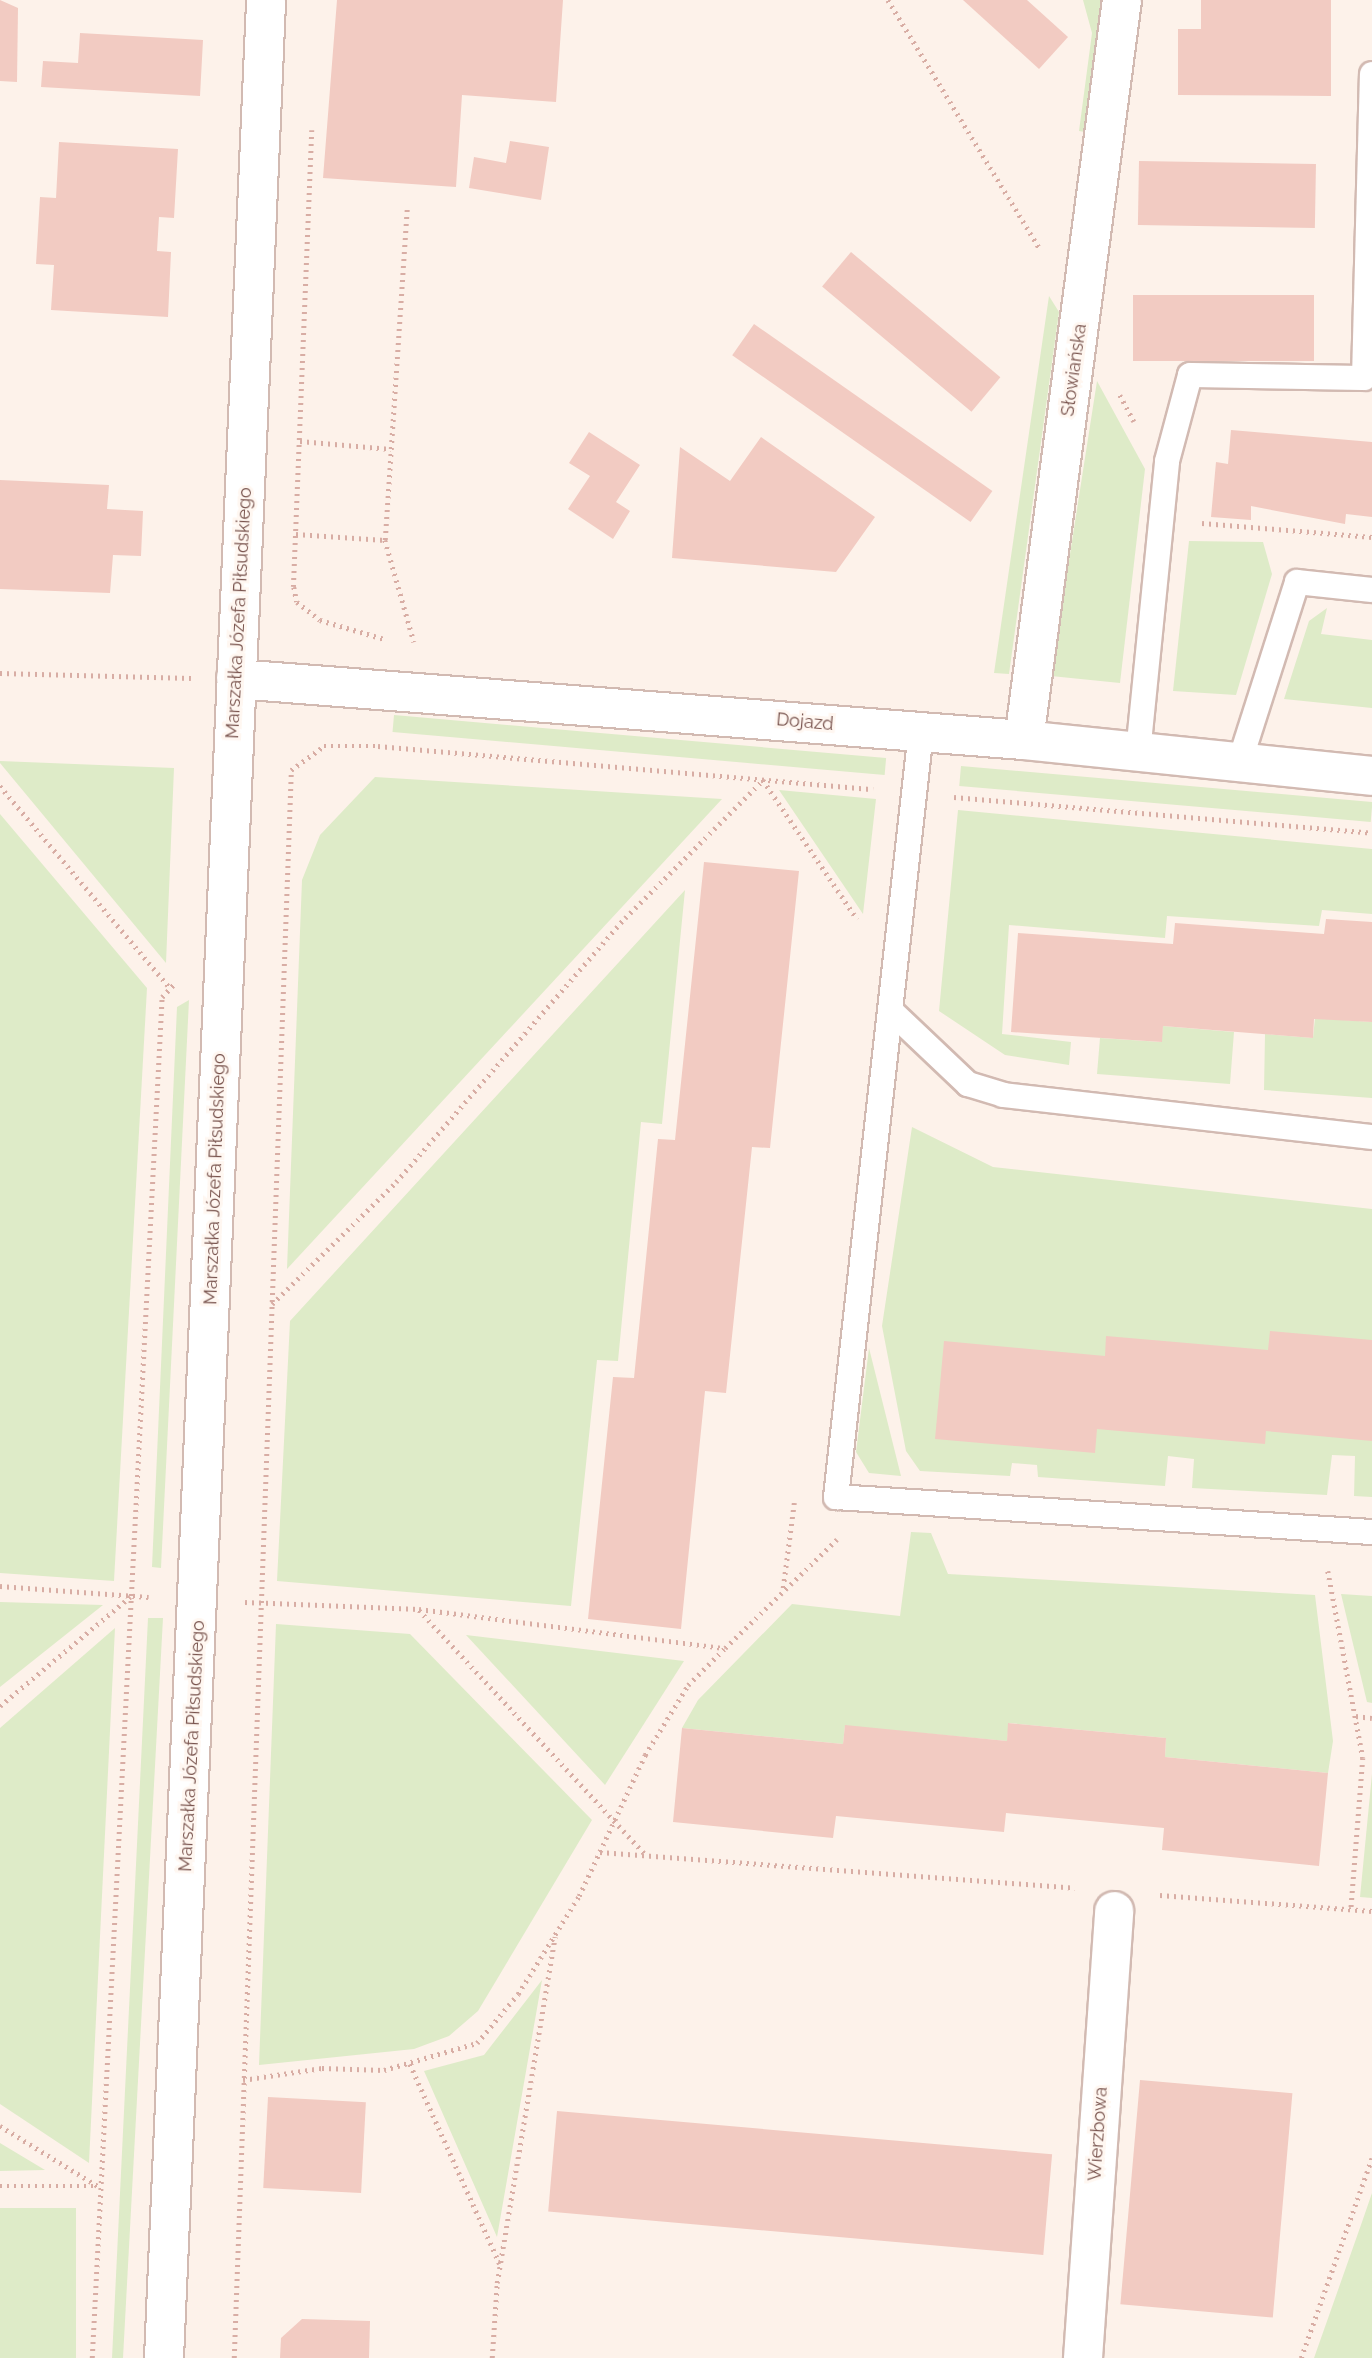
<!DOCTYPE html>
<html>
<head>
<meta charset="utf-8">
<style>
  body { margin:0 }
  #map { position:relative; width:1372px; height:2358px; overflow:hidden; background:#fdf2ea; font-family:Raleway,sans-serif }
  div>[style] { position:absolute }
  .green>* { inset:0; background:#deebc8; transform-origin:0 0 }
  .building>* { inset:0; background:#f2cbc2; transform-origin:0 0 }
  .path>* { height:4.5px; margin-top:-2.25px; transform-origin:0; background:repeating-linear-gradient(90deg,#d8ada4 0 2px,transparent 0 7px) }
  .roads { filter:drop-shadow(2px 0 #d2bab2) drop-shadow(-2px 0 #d2bab2) drop-shadow(0 2px #d2bab2) drop-shadow(0 -2px #d2bab2) }
  .service>* { height:24px; margin:-12px; padding:0 12px; transform-origin:12px; border-radius:12px; background:#fff }
  .minor>* { height:38px; margin:-19px; padding:0 19px; transform-origin:19px; border-radius:19px; background:#fff }
  .tertiary>* { height:38px; margin:-19px; padding:0 19px; transform-origin:19px; border-radius:19px; background:#fff }
  span { translate:-50% -50%; white-space:nowrap; text-align:center; line-height:1.15; -webkit-text-stroke:6px #fff7f1; paint-order:stroke }
  .street-label { font-size:18px; color:#78534d }
</style>
</head>
<body>
<div id="map">
  <div class="green">
    <div style="clip-path:polygon(1083px 0,1107px 0,1091px 133px,1079px 131px,1092px 33px)"></div>
    <div style="clip-path:polygon(1049px 296px,1059px 312px,1009px 674px,994px 673px)"></div>
    <div style="clip-path:polygon(1097px 381px,1145px 469px,1120px 683px,1051px 676px)"></div>
    <div style="clip-path:polygon(1189px 541px,1263px 542px,1272px 574px,1236px 695px,1173px 691px)"></div>
    <div style="clip-path:polygon(1327px 608px,1321px 634px,1372px 640px,1372px 708px,1284px 699px,1309px 621px)"></div>
    <div style="left:394px;top:715px;width:494px;height:17px;rotate:5deg"></div>
    <div style="clip-path:polygon(0 761px,174px 768px,166px 963px,0 763px)"></div>
    <div style="left:961px;top:766px;width:413px;height:20px;rotate:5deg"></div>
    <div style="clip-path:polygon(375px 777px,722px 799px,287px 1269px,302px 880px,320px 835px)"></div>
    <div style="clip-path:polygon(779px 790px,876px 799px,863px 914px)"></div>
    <div style="clip-path:polygon(958px 810px,1372px 849px,1372px 914px,1322px 910px,1319px 926px,1167px 916px,1165px 938px,1009px 925px,1002px 1034px,1071px 1042px,1069px 1065px,1005px 1055px,939px 1011px)"></div>
    <div style="clip-path:polygon(0 814px,147px 988px,114px 1581px,0 1573px)"></div>
    <div style="clip-path:polygon(685px 890px,662px 1124px,641px 1122px,618px 1361px,597px 1360px,571px 1606px,277px 1581px,290px 1321px)"></div>
    <div style="clip-path:polygon(189px 1000px,161px 1568px,152px 1567px,177px 1007px)"></div>
    <div style="clip-path:polygon(1315px 1018px,1372px 1022px,1372px 1098px,1264px 1090px,1265px 1034px,1313px 1038px)"></div>
    <div style="clip-path:polygon(1163px 1026px,1234px 1032px,1230px 1084px,1097px 1074px,1100px 1038px,1161px 1042px)"></div>
    <div style="clip-path:polygon(912px 1127px,993px 1167px,1372px 1209px,1372px 1497px,1354px 1496px,1355px 1456px,1332px 1455px,1327px 1495px,1192px 1488px,1194px 1459px,1168px 1456px,1165px 1486px,1038px 1477px,1037px 1465px,1012px 1463px,1010px 1476px,920px 1471px,906px 1451px,882px 1326px)"></div>
    <div style="clip-path:polygon(869px 1348px,901px 1476px,869px 1473px,856px 1452px)"></div>
    <div style="clip-path:polygon(911px 1532px,931px 1533px,948px 1574px,1315px 1595px,1333px 1741px,1328px 1773px,1165px 1757px,1166px 1738px,1009px 1723px,1007px 1741px,845px 1726px,843px 1744px,682px 1728px,698px 1700px,792px 1604px,900px 1616px)"></div>
    <div style="clip-path:polygon(1341px 1594px,1372px 1596px,1372px 1703px,1367px 1702px)"></div>
    <div style="clip-path:polygon(0 1602px,103px 1605px,0 1687px)"></div>
    <div style="clip-path:polygon(148px 1618px,163px 1618px,123px 2358px,112px 2358px)"></div>
    <div style="clip-path:polygon(276px 1624px,410px 1634px,592px 1820px,478px 2011px,449px 2036px,414px 2049px,259px 2065px)"></div>
    <div style="clip-path:polygon(115px 1628px,89px 2163px,0 2104px,0 1728px)"></div>
    <div style="clip-path:polygon(466px 1635px,684px 1661px,605px 1785px)"></div>
    <div style="clip-path:polygon(1372px 1774px,1372px 1898px,1360px 1897px)"></div>
    <div style="clip-path:polygon(542px 1980px,497px 2237px,424px 2071px,484px 2055px)"></div>
    <div style="clip-path:polygon(0 2143px,45px 2170px,0 2171px)"></div>
    <div style="clip-path:polygon(1372px 2193px,1372px 2358px,1314px 2358px,1362px 2222px)"></div>
    <div style="left:0;top:2208px;width:76px;height:150px"></div>
  </div>
  <div class="building">
    <div style="clip-path:polygon(0 0,18px 8px,17px 82px,0 81px)"></div>
    <div style="clip-path:polygon(337px 0,563px 0,556px 102px,462px 95px,456px 187px,323px 178px)"></div>
    <div style="clip-path:polygon(963px 0,1027px 0,1068px 37px,1039px 69px)"></div>
    <div style="clip-path:polygon(1201px 0,1331px 0,1331px 96px,1178px 95px,1178px 29px,1201px 29px)"></div>
    <div style="clip-path:polygon(80px 33px,203px 40px,200px 96px,41px 87px,43px 61px,78px 63px)"></div>
    <div style="clip-path:polygon(510px 141px,549px 147px,541px 200px,469px 188px,474px 157px,506px 163px)"></div>
    <div style="clip-path:polygon(59px 142px,178px 149px,174px 218px,159px 217px,157px 251px,171px 252px,168px 317px,51px 310px,54px 265px,36px 264px,40px 197px,56px 198px)"></div>
    <div style="left:1139px;top:161px;width:177px;height:64px;rotate:1deg"></div>
    <div style="left:851px;top:252px;width:195px;height:45px;rotate:40deg"></div>
    <div style="left:1133px;top:295px;width:181px;height:66px"></div>
    <div style="left:754px;top:324px;width:291px;height:38px;rotate:35deg"></div>
    <div style="clip-path:polygon(1231px 430px,1372px 442px,1372px 517px,1346px 514px,1345px 524px,1251px 506px,1251px 520px,1211px 517px,1216px 462px,1228px 464px)"></div>
    <div style="clip-path:polygon(589px 432px,640px 465px,616px 502px,630px 511px,613px 539px,568px 509px,590px 476px,569px 463px)"></div>
    <div style="clip-path:polygon(761px 437px,875px 517px,836px 572px,672px 558px,680px 447px,730px 481px)"></div>
    <div style="clip-path:polygon(0 480px,109px 485px,107px 509px,143px 511px,141px 556px,113px 555px,110px 593px,0 589px)"></div>
    <div style="clip-path:polygon(704px 862px,799px 871px,770px 1148px,752px 1147px,726px 1393px,705px 1391px,681px 1629px,588px 1619px,613px 1377px,634px 1378px,658px 1139px,675px 1140px)"></div>
    <div style="clip-path:polygon(1326px 919px,1372px 922px,1372px 1022px,1314px 1019px,1313px 1038px,1163px 1026px,1162px 1042px,1011px 1032px,1018px 933px,1173px 944px,1175px 923px,1324px 934px)"></div>
    <div style="clip-path:polygon(1270px 1331px,1372px 1340px,1372px 1441px,1266px 1431px,1265px 1444px,1097px 1429px,1095px 1453px,935px 1439px,944px 1341px,1105px 1356px,1106px 1336px,1268px 1350px)"></div>
    <div style="clip-path:polygon(1008px 1723px,1166px 1738px,1165px 1757px,1328px 1773px,1319px 1866px,1162px 1850px,1164px 1828px,1006px 1813px,1004px 1832px,836px 1816px,833px 1838px,673px 1822px,682px 1728px,843px 1744px,845px 1725px,1007px 1741px)"></div>
    <div style="left:1140px;top:2080px;width:153px;height:225px;rotate:5deg"></div>
    <div style="left:268px;top:2097px;width:98px;height:91px;rotate:3deg"></div>
    <div style="left:557px;top:2111px;width:497px;height:101px;rotate:5deg"></div>
    <div style="clip-path:polygon(302px 2319px,370px 2321px,369px 2358px,280px 2358px,281px 2338px)"></div>
  </div>
  <div class="path">
    <div style="left:888px;top:0;width:292px;rotate:58.6deg"></div>
    <div style="left:312px;top:130px;width:457px;rotate:92.3deg"></div>
    <div style="left:294px;top:587px;width:15px;rotate:79deg"></div>
    <div style="left:297px;top:602px;width:29px;rotate:38deg"></div>
    <div style="left:320px;top:620px;width:67px;rotate:16.5deg"></div>
    <div style="left:1120px;top:395px;width:30px;rotate:62deg"></div>
    <div style="left:300px;top:441px;width:91px;rotate:5deg"></div>
    <div style="left:1202px;top:523px;width:171px;rotate:4.7deg"></div>
    <div style="left:296px;top:534px;width:89px;rotate:3.9deg"></div>
    <div style="left:385px;top:540px;width:106px;rotate:74.1deg"></div>
    <div style="left:385px;top:540px;width:335px;rotate:-86.2deg"></div>
    <div style="left:0;top:673px;width:191px;rotate:1.5deg"></div>
    <div style="left:0;top:786px;width:264px;rotate:49.9deg"></div>
    <div style="left:954px;top:797px;width:420px;rotate:4.9deg"></div>
    <div style="left:272px;top:1304px;width:174px;rotate:-44.5deg"></div>
    <div style="left:396px;top:1182px;width:349px;rotate:-49.1deg"></div>
    <div style="left:625px;top:918px;width:195px;rotate:-45deg"></div>
    <div style="left:763px;top:780px;width:168px;rotate:55.9deg"></div>
    <div style="left:1328px;top:1571px;width:190px;rotate:79.4deg"></div>
    <div style="left:1363px;top:1758px;width:152px;rotate:94.5deg"></div>
    <div style="left:0;top:1586px;width:149px;rotate:4.2deg"></div>
    <div style="left:783px;top:1588px;width:86px;rotate:-82.6deg"></div>
    <div style="left:245px;top:1602px;width:174px;rotate:2.3deg"></div>
    <div style="left:419px;top:1609px;width:308px;rotate:7.3deg"></div>
    <div style="left:725px;top:1648px;width:156px;rotate:-44.2deg"></div>
    <div style="left:419px;top:1610px;width:334px;rotate:47.2deg"></div>
    <div style="left:0;top:1706px;width:170px;rotate:-40deg"></div>
    <div style="left:1356px;top:1716px;width:16px;rotate:7deg"></div>
    <div style="left:600px;top:1852px;width:476px;rotate:4.3deg"></div>
    <div style="left:1160px;top:1895px;width:213px;rotate:4.3deg"></div>
    <div style="left:410px;top:2064px;width:219px;rotate:65.8deg"></div>
    <div style="left:243px;top:2080px;width:80px;rotate:-8.6deg"></div>
    <div style="left:322px;top:2068px;width:62px;rotate:1.8deg"></div>
    <div style="left:384px;top:2070px;width:97px;rotate:-16.2deg"></div>
    <div style="left:477px;top:2043px;width:64px;rotate:-50.1deg"></div>
    <div style="left:518px;top:1994px;width:115px;rotate:-58.1deg"></div>
    <div style="left:579px;top:1896px;width:156px;rotate:-64.9deg"></div>
    <div style="left:645px;top:1755px;width:82px;rotate:-58.4deg"></div>
    <div style="left:688px;top:1685px;width:51px;rotate:-45deg"></div>
    <div style="left:0;top:2126px;width:115px;rotate:31.5deg"></div>
    <div style="left:0;top:2186px;width:97px"></div>
    <div style="left:92px;top:2358px;width:1363px;rotate:-87.06deg"></div>
    <div style="left:162px;top:997px;width:19px;rotate:-47deg"></div>
    <div style="left:234px;top:2358px;width:1589px;rotate:-87.94deg"></div>
    <div style="left:291px;top:770px;width:41px;rotate:-36deg"></div>
    <div style="left:324px;top:746px;width:54px"></div>
    <div style="left:378px;top:746px;width:497px;rotate:5deg"></div>
    <div style="left:492px;top:2358px;width:75px;rotate:-86.2deg"></div>
    <div style="left:497px;top:2283px;width:351px;rotate:-80.5deg"></div>
    <div style="left:1301px;top:2358px;width:212px;rotate:-70.5deg"></div>
  </div>
  <div class="roads">
    <div class="service">
      <div style="left:921px;top:731px;width:771px;rotate:96.33deg"></div>
      <div style="left:836px;top:1497px;width:537px;rotate:3.74deg"></div>
      <div style="left:1138px;top:753px;width:293px;rotate:-84.3deg"></div>
      <div style="left:1167px;top:461px;width:89px;rotate:-75deg"></div>
      <div style="left:1190px;top:375px;width:174px;rotate:1deg"></div>
      <div style="left:1364px;top:378px;width:304px;rotate:-88.5deg"></div>
      <div style="left:1239px;top:764px;width:191px;rotate:-72.3deg"></div>
      <div style="left:1297px;top:582px;width:75px;rotate:6.1deg"></div>
      <div style="left:892px;top:1012px;width:105px;rotate:43.5deg"></div>
      <div style="left:968px;top:1084px;width:37px;rotate:17deg"></div>
      <div style="left:1003px;top:1095px;width:371px;rotate:6.5deg"></div>
    </div>
    <div class="minor">
      <div style="left:236px;top:679px;width:790px;rotate:4.43deg"></div>
      <div style="left:1024px;top:740px;width:350px;rotate:5.9deg"></div>
      <div style="left:1024px;top:740px;width:746px;rotate:-82.46deg"></div>
      <div style="left:1083px;top:2358px;width:448px;rotate:-86deg"></div>
    </div>
    <div class="tertiary">
      <div style="left:164px;top:2358px;width:2360px;rotate:-87.52deg"></div>
    </div>
  </div>
  <div class="street-label">
    <span style="left:1074px;top:370px;rotate:-82deg">Słowiańska</span>
    <span style="left:239px;top:613px;rotate:-87deg">Marszałka Józefa Piłsudskiego</span>
    <span style="left:805px;top:722px;rotate:5deg">Dojazd</span>
    <span style="left:215px;top:1179px;rotate:-88deg">Marszałka Józefa Piłsudskiego</span>
    <span style="left:192px;top:1746px;rotate:-87deg">Marszałka Józefa Piłsudskiego</span>
    <span style="left:1098px;top:2134px;rotate:-86deg">Wierzbowa</span>
  </div>
</div>
</body>
</html>
